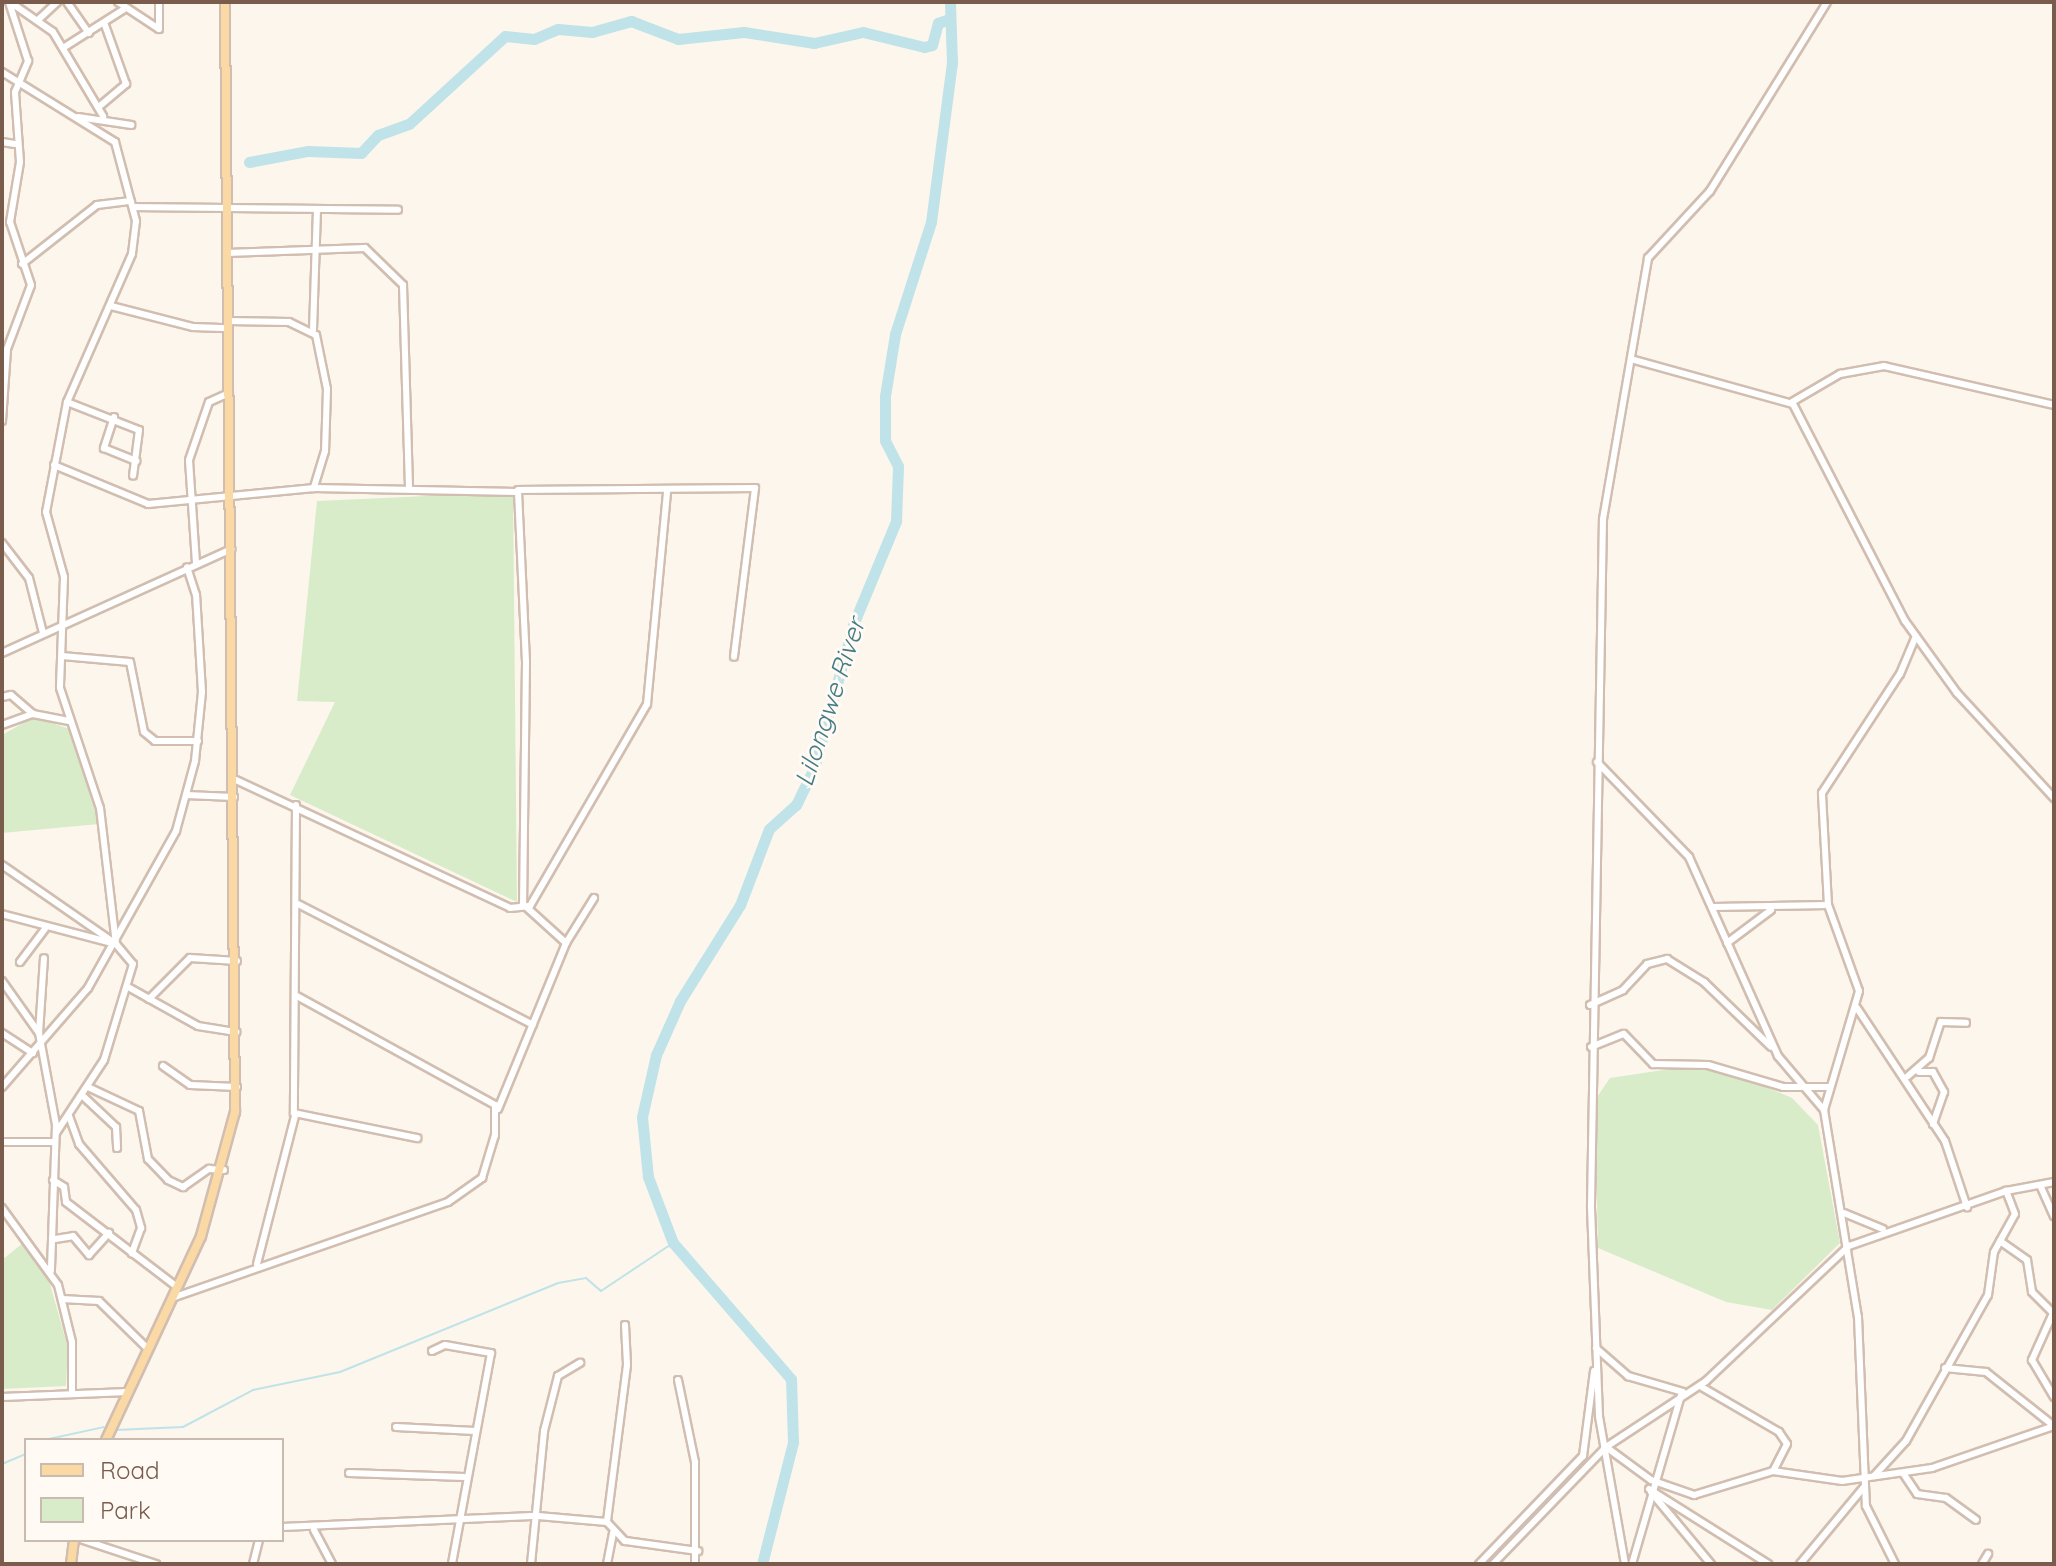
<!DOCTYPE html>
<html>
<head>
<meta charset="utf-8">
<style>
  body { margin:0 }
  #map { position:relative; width:2056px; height:1566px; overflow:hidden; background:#fdf6ec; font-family:Quicksand,sans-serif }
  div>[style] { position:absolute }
  .green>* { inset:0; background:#d8ecc9 }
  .stream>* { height:2px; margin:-1px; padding:0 1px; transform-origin:1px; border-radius:1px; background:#bfe3e8 }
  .river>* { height:11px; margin:-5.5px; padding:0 5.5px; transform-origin:5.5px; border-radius:5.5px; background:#bfe3e8 }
  .roads { filter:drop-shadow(2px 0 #d1beb0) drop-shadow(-2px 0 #d1beb0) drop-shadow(0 2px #d1beb0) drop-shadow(0 -2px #d1beb0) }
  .minor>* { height:6px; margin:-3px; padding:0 3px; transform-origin:3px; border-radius:3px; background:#fff }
  .major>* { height:8px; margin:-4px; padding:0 4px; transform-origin:4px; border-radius:4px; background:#fbd9a5 }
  span { translate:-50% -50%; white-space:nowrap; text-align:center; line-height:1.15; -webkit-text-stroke:6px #fffaf3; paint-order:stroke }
  .water-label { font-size:26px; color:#437c86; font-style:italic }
  .frame { position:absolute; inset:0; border:4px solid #7a5c4d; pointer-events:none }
  .legend { position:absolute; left:24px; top:1438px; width:260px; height:104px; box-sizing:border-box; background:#fffaf3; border:2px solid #cabbb1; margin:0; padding:10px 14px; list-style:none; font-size:24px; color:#7a5c4d }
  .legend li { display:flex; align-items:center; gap:16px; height:40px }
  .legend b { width:40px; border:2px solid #cabbb1 }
</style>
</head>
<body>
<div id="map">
  <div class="green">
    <div style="clip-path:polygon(513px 492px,517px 902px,290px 795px,335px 702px,297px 701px,317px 501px)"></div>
    <div style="clip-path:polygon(34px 717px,70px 729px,99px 824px,2px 833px,2px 735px)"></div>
    <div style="clip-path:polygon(1683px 1067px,1733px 1073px,1792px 1098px,1818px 1125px,1840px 1243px,1772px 1310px,1726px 1302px,1598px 1248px,1595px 1100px,1610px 1078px)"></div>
    <div style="clip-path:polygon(23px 1243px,48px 1277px,68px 1348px,66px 1386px,2px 1389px,2px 1260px)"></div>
  </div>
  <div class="stream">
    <div style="left:115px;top:1430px;width:68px;rotate:-2.5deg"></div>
    <div style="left:183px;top:1427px;width:79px;rotate:-27.9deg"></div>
    <div style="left:253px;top:1390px;width:89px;rotate:-11.7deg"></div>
    <div style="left:340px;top:1372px;width:235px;rotate:-22.2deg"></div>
    <div style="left:558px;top:1283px;width:28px;rotate:-10deg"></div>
    <div style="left:586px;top:1278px;width:20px;rotate:41deg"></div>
    <div style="left:601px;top:1291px;width:87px;rotate:-33.7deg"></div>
    <div style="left:44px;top:1440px;width:61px;rotate:-12.2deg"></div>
    <div style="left:2px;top:1464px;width:26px;rotate:-23deg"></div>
  </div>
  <div class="river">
    <div style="left:249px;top:162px;width:60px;rotate:-10.6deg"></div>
    <div style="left:308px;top:151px;width:53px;rotate:2.2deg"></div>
    <div style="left:361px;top:153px;width:25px;rotate:-47deg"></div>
    <div style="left:378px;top:135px;width:33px;rotate:-20deg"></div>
    <div style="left:409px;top:124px;width:130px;rotate:-42.5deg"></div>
    <div style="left:505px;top:36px;width:29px;rotate:6deg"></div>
    <div style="left:534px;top:39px;width:26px;rotate:-23deg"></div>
    <div style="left:558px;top:29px;width:34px;rotate:5deg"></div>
    <div style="left:592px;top:32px;width:41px;rotate:-15.8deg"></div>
    <div style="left:631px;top:21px;width:50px;rotate:21deg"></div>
    <div style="left:678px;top:39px;width:66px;rotate:-6.1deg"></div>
    <div style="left:744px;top:32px;width:71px;rotate:8.9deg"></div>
    <div style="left:814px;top:43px;width:50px;rotate:-12.7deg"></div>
    <div style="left:863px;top:32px;width:63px;rotate:13.8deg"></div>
    <div style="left:924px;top:47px;width:8px;rotate:-14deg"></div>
    <div style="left:932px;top:45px;width:23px;rotate:-75deg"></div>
    <div style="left:938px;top:23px;width:12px;rotate:-20deg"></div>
    <div style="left:762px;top:1564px;width:126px;rotate:-75.7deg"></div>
    <div style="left:793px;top:1442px;width:63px;rotate:-91.8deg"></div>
    <div style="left:791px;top:1379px;width:180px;rotate:-130.9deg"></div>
    <div style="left:673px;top:1243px;width:71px;rotate:-110.7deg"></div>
    <div style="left:648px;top:1177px;width:60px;rotate:-95.7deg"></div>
    <div style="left:642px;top:1117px;width:64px;rotate:-77.3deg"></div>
    <div style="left:656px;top:1055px;width:59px;rotate:-66deg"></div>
    <div style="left:680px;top:1001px;width:113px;rotate:-58deg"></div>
    <div style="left:740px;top:905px;width:81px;rotate:-69.1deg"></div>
    <div style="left:769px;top:829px;width:36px;rotate:-42deg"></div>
    <div style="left:796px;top:805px;width:41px;rotate:-64.1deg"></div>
    <div style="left:814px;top:768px;width:148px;rotate:-74.7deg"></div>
    <div style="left:853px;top:625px;width:113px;rotate:-67.5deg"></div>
    <div style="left:896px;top:521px;width:55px;rotate:-87.9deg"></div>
    <div style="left:898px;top:466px;width:29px;rotate:-117deg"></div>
    <div style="left:885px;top:440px;width:44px;rotate:-90deg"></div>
    <div style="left:885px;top:396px;width:63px;rotate:-80.8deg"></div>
    <div style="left:895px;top:334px;width:118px;rotate:-72.2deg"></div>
    <div style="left:931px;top:222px;width:160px;rotate:-82.5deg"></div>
    <div style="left:952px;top:63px;width:61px;rotate:-91.9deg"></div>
  </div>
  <div class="roads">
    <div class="minor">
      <div style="left:10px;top:2px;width:52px;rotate:34.9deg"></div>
      <div style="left:53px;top:32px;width:98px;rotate:59.2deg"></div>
      <div style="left:67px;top:2px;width:38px;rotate:55deg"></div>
      <div style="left:118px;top:2px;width:49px;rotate:33.4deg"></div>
      <div style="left:159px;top:29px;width:27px;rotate:-90deg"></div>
      <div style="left:38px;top:20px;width:26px;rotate:-43deg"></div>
      <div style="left:63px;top:48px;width:75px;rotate:-32.4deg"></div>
      <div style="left:2px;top:72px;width:133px;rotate:31.8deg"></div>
      <div style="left:115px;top:142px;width:82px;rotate:75.1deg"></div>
      <div style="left:136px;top:221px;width:33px;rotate:97deg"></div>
      <div style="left:132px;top:254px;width:162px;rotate:113.7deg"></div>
      <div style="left:67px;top:402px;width:112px;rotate:100.8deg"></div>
      <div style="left:46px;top:512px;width:67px;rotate:74.5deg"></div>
      <div style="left:64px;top:577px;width:111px;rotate:92.1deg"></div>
      <div style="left:60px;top:688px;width:126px;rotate:71.6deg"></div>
      <div style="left:100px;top:808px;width:137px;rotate:83.3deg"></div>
      <div style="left:116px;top:944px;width:118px;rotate:-165.3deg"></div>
      <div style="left:101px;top:105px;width:33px;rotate:-40deg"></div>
      <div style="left:126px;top:84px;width:63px;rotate:-109.6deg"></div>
      <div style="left:78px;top:117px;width:54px;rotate:8.6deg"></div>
      <div style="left:2px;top:142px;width:13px;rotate:9deg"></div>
      <div style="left:133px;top:207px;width:265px;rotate:0.6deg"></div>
      <div style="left:227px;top:253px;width:138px;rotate:-2.1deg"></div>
      <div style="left:365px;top:248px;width:53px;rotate:44.2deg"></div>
      <div style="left:403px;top:285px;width:203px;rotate:88.3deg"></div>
      <div style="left:22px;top:264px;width:95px;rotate:-38.2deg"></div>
      <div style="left:97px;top:205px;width:34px;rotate:-7deg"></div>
      <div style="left:111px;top:306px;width:85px;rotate:14.4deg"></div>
      <div style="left:193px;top:327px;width:35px;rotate:2deg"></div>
      <div style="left:228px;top:321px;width:61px;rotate:0.9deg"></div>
      <div style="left:289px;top:322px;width:30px;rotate:26deg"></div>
      <div style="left:316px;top:335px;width:55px;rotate:78.5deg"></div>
      <div style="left:327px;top:389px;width:62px;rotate:91.8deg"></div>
      <div style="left:325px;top:451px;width:39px;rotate:107deg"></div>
      <div style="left:313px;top:330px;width:119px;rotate:-88.1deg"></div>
      <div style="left:1634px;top:360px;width:165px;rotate:15.5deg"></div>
      <div style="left:1793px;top:404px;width:244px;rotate:62.7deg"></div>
      <div style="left:1905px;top:621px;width:89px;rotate:54.2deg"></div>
      <div style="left:1957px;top:693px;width:143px;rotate:47.3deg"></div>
      <div style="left:67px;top:402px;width:77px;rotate:21.3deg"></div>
      <div style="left:139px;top:430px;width:46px;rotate:97.4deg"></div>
      <div style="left:1792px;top:402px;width:56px;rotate:-30.3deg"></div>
      <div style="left:1840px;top:374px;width:45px;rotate:-10.3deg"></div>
      <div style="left:1884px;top:366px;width:174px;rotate:12.9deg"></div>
      <div style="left:114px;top:417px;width:33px;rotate:108deg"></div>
      <div style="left:104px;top:448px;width:35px;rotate:22deg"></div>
      <div style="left:2px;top:421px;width:72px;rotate:-86deg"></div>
      <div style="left:7px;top:349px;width:68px;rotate:-69.4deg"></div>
      <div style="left:31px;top:285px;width:66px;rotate:-108.4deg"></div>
      <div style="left:10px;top:222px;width:61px;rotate:-80.5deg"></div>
      <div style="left:20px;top:162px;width:70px;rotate:-94.1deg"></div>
      <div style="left:15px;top:92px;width:34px;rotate:-67deg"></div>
      <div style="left:28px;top:61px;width:62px;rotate:-107.9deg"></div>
      <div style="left:54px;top:465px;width:102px;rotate:22.5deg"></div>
      <div style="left:148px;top:504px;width:167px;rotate:-5.5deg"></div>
      <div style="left:314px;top:488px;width:204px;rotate:1.1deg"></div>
      <div style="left:518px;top:492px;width:170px;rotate:87.3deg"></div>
      <div style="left:526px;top:662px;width:242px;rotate:90.7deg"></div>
      <div style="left:523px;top:904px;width:58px;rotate:42.2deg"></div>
      <div style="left:518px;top:490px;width:237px;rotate:-0.5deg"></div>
      <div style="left:755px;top:488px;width:170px;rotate:97.1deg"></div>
      <div style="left:2px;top:543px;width:44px;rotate:52.4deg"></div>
      <div style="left:29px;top:578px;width:57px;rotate:75.7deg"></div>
      <div style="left:196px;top:563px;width:103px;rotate:-93.9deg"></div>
      <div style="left:189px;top:460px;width:61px;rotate:-71deg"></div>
      <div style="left:209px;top:402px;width:22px;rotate:-24deg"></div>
      <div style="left:2px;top:653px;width:252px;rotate:-24.4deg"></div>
      <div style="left:62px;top:656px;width:68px;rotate:5deg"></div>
      <div style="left:130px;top:662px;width:71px;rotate:78.7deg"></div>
      <div style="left:144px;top:732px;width:14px;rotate:39deg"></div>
      <div style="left:155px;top:741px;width:43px"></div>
      <div style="left:2px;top:697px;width:9px;rotate:-13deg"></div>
      <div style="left:11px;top:695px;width:29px;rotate:41deg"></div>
      <div style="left:2px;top:725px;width:33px;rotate:-20deg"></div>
      <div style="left:33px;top:714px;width:38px;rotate:11deg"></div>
      <div style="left:1597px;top:762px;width:132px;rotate:45.9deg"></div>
      <div style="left:1689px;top:857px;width:218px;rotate:65.9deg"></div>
      <div style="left:1778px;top:1056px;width:71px;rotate:49.6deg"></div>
      <div style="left:1824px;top:1110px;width:210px;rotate:80.7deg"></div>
      <div style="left:1858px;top:1317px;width:189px;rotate:87.6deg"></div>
      <div style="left:1866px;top:1506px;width:65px;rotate:63.4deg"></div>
      <div style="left:236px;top:780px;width:302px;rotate:25deg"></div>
      <div style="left:510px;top:908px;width:20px;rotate:-6deg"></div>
      <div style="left:530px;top:906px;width:233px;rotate:-59.9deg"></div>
      <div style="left:647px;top:704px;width:214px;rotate:-84.6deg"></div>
      <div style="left:186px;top:795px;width:48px;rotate:2.4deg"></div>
      <div style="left:296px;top:805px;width:308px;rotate:90.4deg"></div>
      <div style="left:294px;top:1113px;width:126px;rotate:11.5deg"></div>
      <div style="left:2px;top:865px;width:139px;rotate:34.7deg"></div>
      <div style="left:116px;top:944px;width:26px;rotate:50deg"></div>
      <div style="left:133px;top:964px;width:100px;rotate:106.8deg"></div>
      <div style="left:104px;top:1060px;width:87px;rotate:123.3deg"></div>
      <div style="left:298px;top:904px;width:264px;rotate:27.2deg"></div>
      <div style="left:1713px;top:907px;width:115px;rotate:-1deg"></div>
      <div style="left:1727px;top:943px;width:55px;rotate:-36.9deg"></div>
      <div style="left:20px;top:962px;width:41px;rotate:-52.9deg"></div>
      <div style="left:2px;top:981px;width:64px;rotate:54.6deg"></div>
      <div style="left:39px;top:1033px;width:94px;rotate:79.5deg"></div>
      <div style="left:56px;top:1125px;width:146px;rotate:92deg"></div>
      <div style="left:128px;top:987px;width:80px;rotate:29.1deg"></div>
      <div style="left:198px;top:1026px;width:39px;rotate:9deg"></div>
      <div style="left:149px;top:999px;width:58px;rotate:-45deg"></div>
      <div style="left:190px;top:958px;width:47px;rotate:3.7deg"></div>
      <div style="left:1590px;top:1005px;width:36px;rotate:-24deg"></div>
      <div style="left:1623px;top:990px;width:35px;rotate:-47deg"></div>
      <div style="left:1647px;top:964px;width:21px;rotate:-14deg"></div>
      <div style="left:1667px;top:959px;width:44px;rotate:31.9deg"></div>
      <div style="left:1704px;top:982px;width:93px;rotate:44.1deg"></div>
      <div style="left:1857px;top:1008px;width:159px;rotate:56.5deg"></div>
      <div style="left:1945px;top:1141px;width:70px;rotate:71.6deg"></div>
      <div style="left:2px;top:1033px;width:37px;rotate:33deg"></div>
      <div style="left:39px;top:1033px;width:75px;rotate:-86.2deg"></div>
      <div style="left:1591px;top:1047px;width:35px;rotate:-22deg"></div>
      <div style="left:1624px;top:1034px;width:42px;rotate:46deg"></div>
      <div style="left:1653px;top:1064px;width:55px;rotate:1deg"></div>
      <div style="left:1708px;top:1065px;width:78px;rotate:16.3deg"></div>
      <div style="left:1783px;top:1087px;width:46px"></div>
      <div style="left:163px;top:1066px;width:33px;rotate:35deg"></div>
      <div style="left:190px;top:1085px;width:47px;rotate:2.4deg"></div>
      <div style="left:1919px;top:1072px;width:14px"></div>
      <div style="left:1933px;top:1072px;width:23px;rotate:61deg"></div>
      <div style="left:1944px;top:1092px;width:34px;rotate:109deg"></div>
      <div style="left:1908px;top:1076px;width:28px;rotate:-41deg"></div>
      <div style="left:1929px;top:1058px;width:38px;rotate:-72deg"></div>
      <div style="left:1941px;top:1022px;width:25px;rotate:2deg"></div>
      <div style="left:2px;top:1087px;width:131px;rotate:-49deg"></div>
      <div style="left:88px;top:988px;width:180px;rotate:-60.7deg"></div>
      <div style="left:176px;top:831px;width:73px;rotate:-74.8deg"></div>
      <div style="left:195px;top:761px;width:69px;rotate:-84.2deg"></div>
      <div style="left:202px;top:692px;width:97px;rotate:-93.5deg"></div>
      <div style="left:196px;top:595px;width:29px;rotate:-108deg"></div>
      <div style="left:90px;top:1088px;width:54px;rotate:25.1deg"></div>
      <div style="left:139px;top:1111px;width:49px;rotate:79.4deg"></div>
      <div style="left:148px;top:1159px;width:29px;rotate:46deg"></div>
      <div style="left:168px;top:1180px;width:17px;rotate:25deg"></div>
      <div style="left:183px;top:1187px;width:32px;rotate:-35deg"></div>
      <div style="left:209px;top:1169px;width:15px;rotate:4deg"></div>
      <div style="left:84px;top:1097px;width:44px;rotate:43.2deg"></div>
      <div style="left:116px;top:1127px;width:21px;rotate:87deg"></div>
      <div style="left:498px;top:1109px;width:179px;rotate:-67.7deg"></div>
      <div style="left:566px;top:943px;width:53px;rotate:-58.1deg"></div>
      <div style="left:1824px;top:1110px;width:124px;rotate:-73.6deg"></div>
      <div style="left:1859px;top:991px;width:91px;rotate:-109.8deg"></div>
      <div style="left:1828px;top:905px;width:112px;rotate:-93.1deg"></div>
      <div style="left:1822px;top:793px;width:142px;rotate:-56.8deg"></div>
      <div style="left:1900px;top:674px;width:41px;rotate:-67.2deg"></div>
      <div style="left:69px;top:1116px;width:30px;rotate:70deg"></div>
      <div style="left:79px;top:1144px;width:87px;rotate:49.2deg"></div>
      <div style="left:136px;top:1210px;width:19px;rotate:74deg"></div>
      <div style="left:141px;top:1228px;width:27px;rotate:110deg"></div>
      <div style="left:2px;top:1142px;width:50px"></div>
      <div style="left:53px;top:1180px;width:13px;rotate:32deg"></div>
      <div style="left:64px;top:1187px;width:15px;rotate:82deg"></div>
      <div style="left:66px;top:1202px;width:140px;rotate:37.4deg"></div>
      <div style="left:2040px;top:1185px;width:34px;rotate:66deg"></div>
      <div style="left:2px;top:1208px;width:95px;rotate:54deg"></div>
      <div style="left:58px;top:1285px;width:59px;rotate:76.2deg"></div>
      <div style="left:72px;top:1342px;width:48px;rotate:90deg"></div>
      <div style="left:1844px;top:1213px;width:42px;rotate:22.3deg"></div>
      <div style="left:55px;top:1239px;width:18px;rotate:-9deg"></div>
      <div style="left:73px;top:1236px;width:25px;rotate:50deg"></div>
      <div style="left:89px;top:1255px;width:30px;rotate:-48deg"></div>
      <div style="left:2000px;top:1241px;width:33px;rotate:35deg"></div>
      <div style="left:2027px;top:1260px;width:32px;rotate:81deg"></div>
      <div style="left:2032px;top:1292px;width:31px;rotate:45deg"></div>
      <div style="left:257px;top:1264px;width:153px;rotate:-75.6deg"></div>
      <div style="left:172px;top:1298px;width:292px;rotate:-19.2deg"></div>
      <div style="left:448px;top:1202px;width:42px;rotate:-35.2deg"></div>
      <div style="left:482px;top:1178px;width:45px;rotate:-73.2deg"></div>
      <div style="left:495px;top:1135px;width:30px;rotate:-90deg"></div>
      <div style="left:495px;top:1105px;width:226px;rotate:-151.2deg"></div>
      <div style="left:62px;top:1299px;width:37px;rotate:3deg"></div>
      <div style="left:99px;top:1301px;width:69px;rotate:44.4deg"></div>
      <div style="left:2054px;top:1311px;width:54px;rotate:114.2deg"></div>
      <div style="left:2032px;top:1360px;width:43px;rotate:59.3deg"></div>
      <div style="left:625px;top:1325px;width:40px;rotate:87.1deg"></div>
      <div style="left:627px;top:1365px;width:158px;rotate:97.3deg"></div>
      <div style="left:607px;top:1522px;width:26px;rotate:47deg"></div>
      <div style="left:625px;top:1541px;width:74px;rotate:7.8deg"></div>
      <div style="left:1596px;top:1348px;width:43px;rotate:41.2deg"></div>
      <div style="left:1628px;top:1376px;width:57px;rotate:16.2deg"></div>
      <div style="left:432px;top:1351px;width:14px;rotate:-25deg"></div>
      <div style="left:445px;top:1345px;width:47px;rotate:9.9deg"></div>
      <div style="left:491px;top:1353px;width:215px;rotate:100.5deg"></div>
      <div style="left:1945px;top:1368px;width:41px;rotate:5.6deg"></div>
      <div style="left:1986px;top:1372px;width:87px;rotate:38.5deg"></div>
      <div style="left:678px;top:1380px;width:84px;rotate:78.3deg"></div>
      <div style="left:695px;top:1462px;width:102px;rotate:90deg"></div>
      <div style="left:1700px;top:1386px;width:91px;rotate:30.2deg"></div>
      <div style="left:1779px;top:1432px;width:14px;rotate:56deg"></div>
      <div style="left:1787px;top:1444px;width:30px;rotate:117deg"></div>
      <div style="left:2px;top:1397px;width:126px;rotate:-2.3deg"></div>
      <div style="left:396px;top:1427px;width:79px;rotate:2.9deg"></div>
      <div style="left:1606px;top:1447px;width:56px;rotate:36.3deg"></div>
      <div style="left:1651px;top:1480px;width:46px;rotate:19.2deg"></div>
      <div style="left:1694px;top:1495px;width:83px;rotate:-16.9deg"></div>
      <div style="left:1773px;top:1471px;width:70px;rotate:8.2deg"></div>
      <div style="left:1842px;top:1481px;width:91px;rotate:-8.2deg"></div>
      <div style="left:1932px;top:1468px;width:129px;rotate:-19deg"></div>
      <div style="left:349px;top:1473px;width:115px;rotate:2deg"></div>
      <div style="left:1903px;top:1473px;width:25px;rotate:56deg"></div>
      <div style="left:1917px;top:1494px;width:29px;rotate:8deg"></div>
      <div style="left:1946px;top:1498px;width:37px;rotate:36deg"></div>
      <div style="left:1874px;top:1476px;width:47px;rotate:-47.6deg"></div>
      <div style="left:1906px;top:1441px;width:167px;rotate:-60.7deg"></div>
      <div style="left:1988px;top:1295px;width:43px;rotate:-82.1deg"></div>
      <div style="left:1994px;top:1252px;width:43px;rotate:-61.1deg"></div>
      <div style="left:2015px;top:1214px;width:25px;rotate:-111deg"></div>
      <div style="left:1649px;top:1489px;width:141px;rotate:32.2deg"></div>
      <div style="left:1651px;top:1492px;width:94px;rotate:50.2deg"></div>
      <div style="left:282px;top:1527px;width:256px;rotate:-2.5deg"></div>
      <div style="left:538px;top:1516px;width:69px;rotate:5deg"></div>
      <div style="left:314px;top:1530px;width:38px;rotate:62deg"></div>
      <div style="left:83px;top:1540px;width:77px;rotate:18.2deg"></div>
      <div style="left:253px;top:1564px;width:25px;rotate:-76deg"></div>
      <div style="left:531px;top:1564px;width:134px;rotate:-84.4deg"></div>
      <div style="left:544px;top:1431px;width:57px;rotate:-75.7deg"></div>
      <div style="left:558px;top:1376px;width:26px;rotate:-31deg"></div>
      <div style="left:607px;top:1564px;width:32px;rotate:-79deg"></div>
      <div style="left:1479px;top:1564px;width:150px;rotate:-46.1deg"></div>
      <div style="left:1583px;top:1456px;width:86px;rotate:-82.6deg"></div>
      <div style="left:1493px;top:1564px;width:163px;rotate:-46deg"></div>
      <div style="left:1606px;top:1447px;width:120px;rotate:-33.4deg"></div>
      <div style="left:1706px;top:1381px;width:197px;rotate:-43.4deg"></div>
      <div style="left:1849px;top:1246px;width:166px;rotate:-19.3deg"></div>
      <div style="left:2006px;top:1191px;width:49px;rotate:-10.6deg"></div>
      <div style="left:1625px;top:1564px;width:150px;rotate:-100deg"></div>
      <div style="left:1599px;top:1416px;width:211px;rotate:-92.2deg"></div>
      <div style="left:1591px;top:1205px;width:686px;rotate:-89deg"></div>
      <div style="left:1603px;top:519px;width:265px;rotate:-80.2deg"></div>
      <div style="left:1648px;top:258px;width:91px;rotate:-47.2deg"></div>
      <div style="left:1710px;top:191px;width:222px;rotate:-58.2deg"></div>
      <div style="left:1632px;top:1564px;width:176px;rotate:-73.8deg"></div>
      <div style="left:1800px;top:1564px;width:100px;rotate:-50.3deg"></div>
      <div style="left:1982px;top:1564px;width:12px;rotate:-59deg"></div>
    </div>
    <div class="major">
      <div style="left:106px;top:1440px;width:225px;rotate:-65deg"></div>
      <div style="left:201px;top:1236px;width:129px;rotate:-74.7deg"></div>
      <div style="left:235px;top:1112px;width:1110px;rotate:-90.52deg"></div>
      <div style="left:71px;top:1564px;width:24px;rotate:-83deg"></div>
    </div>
  </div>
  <div class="water-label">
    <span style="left:830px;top:702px;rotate:-72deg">Lilongwe River</span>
  </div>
  <div class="frame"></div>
  <ul class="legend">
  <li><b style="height:10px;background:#fbd9a5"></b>Road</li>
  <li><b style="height:22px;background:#d8ecc9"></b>Park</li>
  </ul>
</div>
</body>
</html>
